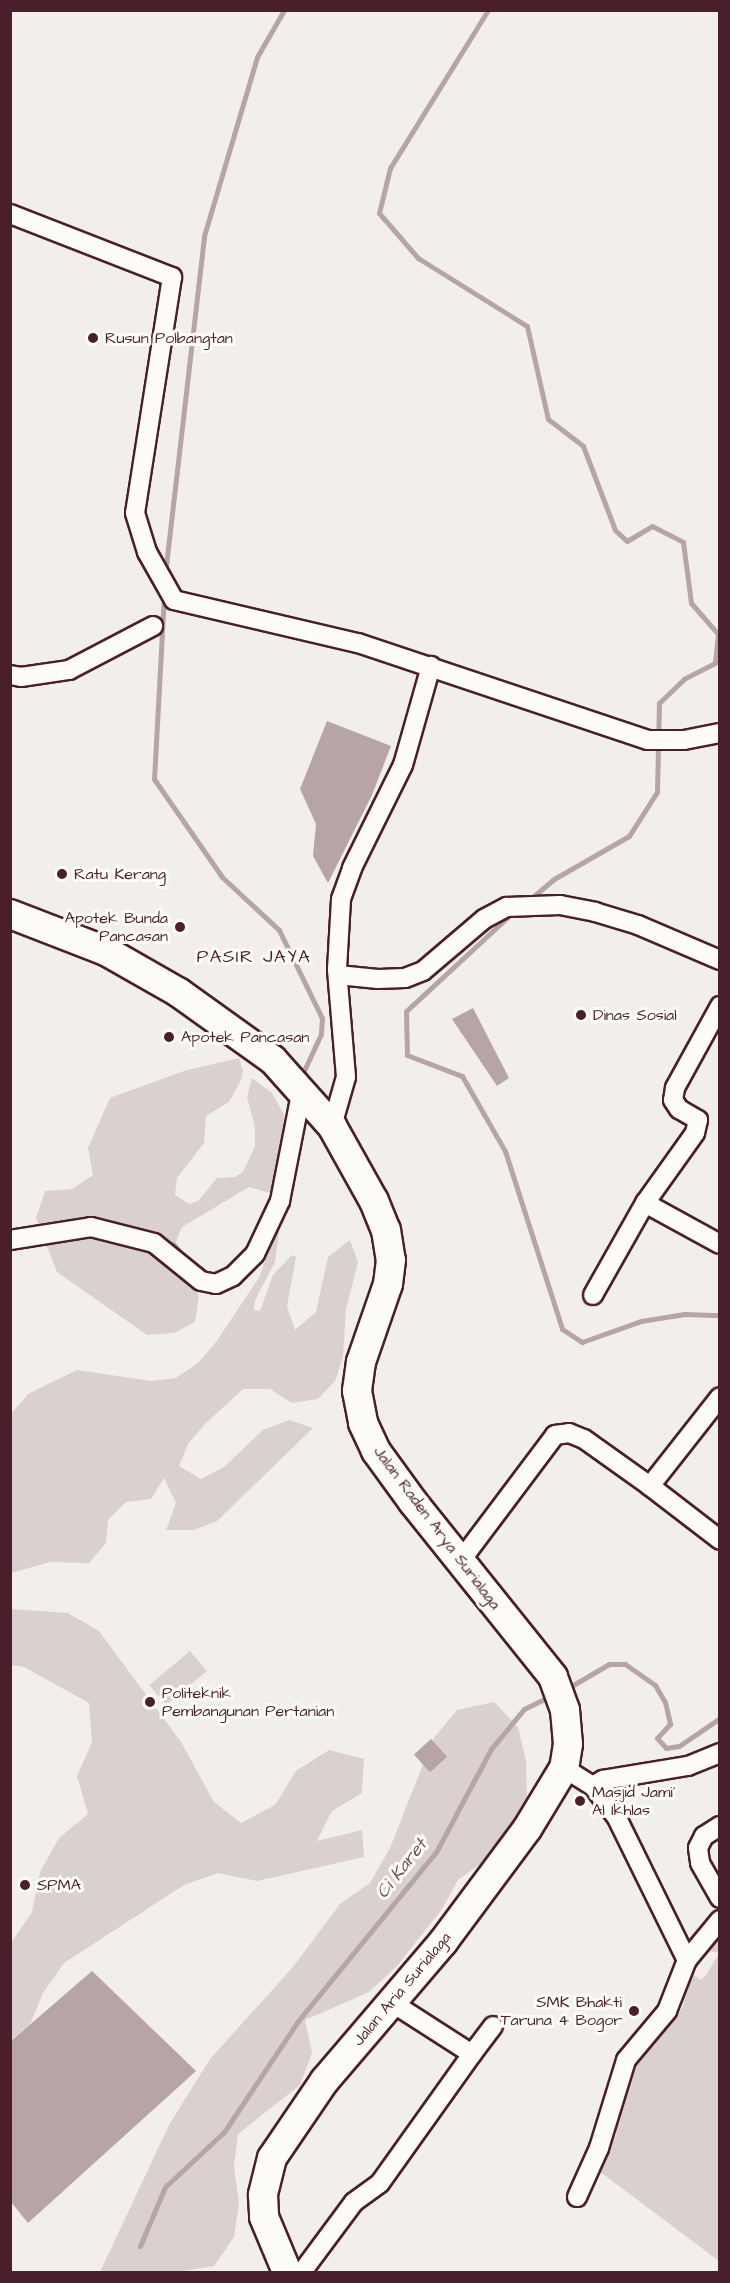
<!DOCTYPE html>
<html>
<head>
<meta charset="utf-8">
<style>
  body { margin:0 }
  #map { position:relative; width:730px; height:2283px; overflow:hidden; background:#f2efeb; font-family:"Architects Daughter",sans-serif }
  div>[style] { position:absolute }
  .green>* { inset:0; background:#d9d0cf; transform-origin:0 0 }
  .water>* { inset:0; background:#b7a5a6; transform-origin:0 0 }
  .stream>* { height:5px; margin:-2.5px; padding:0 2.5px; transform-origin:2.5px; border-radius:2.5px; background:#b7a5a6 }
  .roads { filter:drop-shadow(2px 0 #4a1f2b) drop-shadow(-2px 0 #4a1f2b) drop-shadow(0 2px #4a1f2b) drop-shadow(0 -2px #4a1f2b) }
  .street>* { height:18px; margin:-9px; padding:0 9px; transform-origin:9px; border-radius:9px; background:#fdfcf7 }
  .primary>* { height:28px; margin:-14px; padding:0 14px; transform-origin:14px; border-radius:14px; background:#fdfcf7 }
  .dots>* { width:16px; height:16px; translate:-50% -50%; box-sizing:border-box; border:3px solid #fdfcf7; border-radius:50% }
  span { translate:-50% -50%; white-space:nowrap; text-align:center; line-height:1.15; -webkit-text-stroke:6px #fdfcf7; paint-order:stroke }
  .poi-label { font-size:16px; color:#4a1f2b }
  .left { translate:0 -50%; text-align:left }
  .right { translate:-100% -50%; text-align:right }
  .street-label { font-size:16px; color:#4a1f2b }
  .neighbourhood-label { font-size:18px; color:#4a1f2b; letter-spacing:1.5px }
  .water-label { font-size:18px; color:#704e56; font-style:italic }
  .frame { position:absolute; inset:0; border:12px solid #4a1f2b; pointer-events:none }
</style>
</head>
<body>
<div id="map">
  <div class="green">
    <div style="clip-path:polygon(239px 1058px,243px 1071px,241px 1080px,229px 1102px,206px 1116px,204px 1143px,177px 1178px,175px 1195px,189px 1204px,198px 1201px,217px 1178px,235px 1177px,243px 1172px,255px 1146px,255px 1127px,247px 1097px,252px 1078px,272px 1093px,284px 1115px,281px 1218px,275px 1262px,255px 1300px,254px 1310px,260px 1311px,273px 1275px,292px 1255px,296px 1257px,287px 1306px,295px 1330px,316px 1312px,328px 1257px,350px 1240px,358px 1262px,346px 1309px,343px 1357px,335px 1381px,318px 1399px,292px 1403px,270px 1389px,243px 1389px,205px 1424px,188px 1444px,179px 1466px,201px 1479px,224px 1467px,263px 1430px,289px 1420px,313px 1428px,217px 1521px,194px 1530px,166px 1530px,176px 1503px,164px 1478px,151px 1499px,126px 1502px,108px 1520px,106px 1543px,89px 1563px,50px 1562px,11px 1573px,11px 1414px,28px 1394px,77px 1370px,151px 1381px,176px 1378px,198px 1363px,216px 1342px,260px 1276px,277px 1224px,274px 1194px,249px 1187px,182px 1227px,173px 1249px,199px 1295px,195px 1322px,174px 1333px,147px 1335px,57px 1272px,36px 1218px,45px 1191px,72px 1189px,93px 1175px,88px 1148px,110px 1098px,184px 1071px)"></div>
    <div style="clip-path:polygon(11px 1609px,68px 1613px,99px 1631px,181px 1742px,214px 1802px,241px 1823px,275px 1805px,296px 1771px,329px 1750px,364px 1759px,362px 1793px,332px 1811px,317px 1841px,362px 1830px,364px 1857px,257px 1881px,218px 1873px,184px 1885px,64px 1963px,43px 1993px,30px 2024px,11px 2040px,11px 1943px,32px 1912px,40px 1872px,59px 1838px,88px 1814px,77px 1776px,92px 1742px,89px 1703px,24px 1667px,11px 1665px)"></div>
    <div style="left:190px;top:1651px;width:26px;height:53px;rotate:50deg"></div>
    <div style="clip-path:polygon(494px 1702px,518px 1727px,526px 1761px,527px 1799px,487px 1859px,458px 1880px,442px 1909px,397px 1966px,369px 1992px,305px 2020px,312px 2053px,300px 2085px,238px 2134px,234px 2167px,239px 2203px,234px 2237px,214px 2266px,177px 2272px,100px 2272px,169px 2125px,210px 2059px,293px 1967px,340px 1904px,370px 1883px,390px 1848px,433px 1739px,457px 1710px)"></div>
    <div style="clip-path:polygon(719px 1933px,719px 2261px,595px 2168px,616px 2135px,621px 2093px,635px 2063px,682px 2009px,692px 1974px,701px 1980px,706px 1975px,719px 1953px,709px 1951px,709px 1944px)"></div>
  </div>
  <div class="water">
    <div style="clip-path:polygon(327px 721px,391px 746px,372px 795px,328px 883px,313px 856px,316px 824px,300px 789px)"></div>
    <div style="clip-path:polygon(473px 1008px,509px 1078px,497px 1086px,452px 1019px)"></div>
    <div style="left:431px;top:1739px;width:24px;height:23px;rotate:48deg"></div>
    <div style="clip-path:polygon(92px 1971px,196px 2071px,28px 2223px,11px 2202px,11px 2041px)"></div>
  </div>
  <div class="stream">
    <div style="left:488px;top:10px;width:186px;rotate:121.8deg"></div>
    <div style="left:390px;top:168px;width:46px;rotate:103.7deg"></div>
    <div style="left:379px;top:213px;width:60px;rotate:49.1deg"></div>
    <div style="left:418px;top:258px;width:128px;rotate:32deg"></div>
    <div style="left:527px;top:326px;width:95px;rotate:77.3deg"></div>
    <div style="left:548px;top:419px;width:44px;rotate:37.6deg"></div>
    <div style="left:583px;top:446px;width:90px;rotate:69.1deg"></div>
    <div style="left:615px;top:530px;width:16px;rotate:43deg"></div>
    <div style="left:627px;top:541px;width:29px;rotate:-31deg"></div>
    <div style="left:652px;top:526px;width:35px;rotate:27deg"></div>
    <div style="left:683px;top:542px;width:62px;rotate:82.5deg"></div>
    <div style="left:691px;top:603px;width:41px;rotate:48.9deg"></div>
    <div style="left:718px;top:634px;width:29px;rotate:96deg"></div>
    <div style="left:715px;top:663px;width:35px;rotate:153deg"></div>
    <div style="left:684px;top:679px;width:35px;rotate:136deg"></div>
    <div style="left:659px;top:703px;width:89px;rotate:91.3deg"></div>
    <div style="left:657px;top:792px;width:52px;rotate:122.5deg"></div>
    <div style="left:629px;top:836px;width:86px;rotate:150.2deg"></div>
    <div style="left:554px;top:879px;width:33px;rotate:140deg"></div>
    <div style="left:165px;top:574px;width:340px;rotate:-83.4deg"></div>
    <div style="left:204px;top:236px;width:187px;rotate:-73.5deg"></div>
    <div style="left:257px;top:57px;width:54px;rotate:-60.1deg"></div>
    <div style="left:164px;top:595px;width:184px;rotate:93.1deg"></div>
    <div style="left:154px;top:779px;width:119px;rotate:55.2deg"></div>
    <div style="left:222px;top:877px;width:78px;rotate:42.9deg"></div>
    <div style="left:279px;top:930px;width:98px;rotate:64deg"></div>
    <div style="left:322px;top:1018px;width:16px;rotate:94deg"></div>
    <div style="left:321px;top:1034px;width:47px;rotate:114.9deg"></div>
    <div style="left:512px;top:913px;width:144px;rotate:137.2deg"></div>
    <div style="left:406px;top:1011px;width:44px;rotate:88.7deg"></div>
    <div style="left:407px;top:1055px;width:59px;rotate:20.9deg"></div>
    <div style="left:462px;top:1076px;width:86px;rotate:60.2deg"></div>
    <div style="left:505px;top:1151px;width:187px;rotate:72.2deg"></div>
    <div style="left:562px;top:1329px;width:24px;rotate:33deg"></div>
    <div style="left:582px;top:1342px;width:63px;rotate:-19.6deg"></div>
    <div style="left:641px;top:1321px;width:44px;rotate:-9.2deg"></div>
    <div style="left:684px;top:1314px;width:36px;rotate:2deg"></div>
    <div style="left:109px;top:1223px;width:32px;rotate:14deg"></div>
    <div style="left:50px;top:1225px;width:44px;rotate:-6.5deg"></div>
    <div style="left:160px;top:1239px;width:15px;rotate:23deg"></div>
    <div style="left:174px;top:1245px;width:17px;rotate:50deg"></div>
    <div style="left:568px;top:1688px;width:48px;rotate:-30.3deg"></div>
    <div style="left:609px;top:1664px;width:16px"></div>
    <div style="left:625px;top:1664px;width:37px;rotate:35deg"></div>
    <div style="left:655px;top:1685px;width:20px;rotate:60deg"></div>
    <div style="left:665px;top:1702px;width:23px;rotate:77deg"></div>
    <div style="left:670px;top:1724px;width:19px;rotate:133deg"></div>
    <div style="left:657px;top:1738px;width:13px;rotate:48deg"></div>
    <div style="left:666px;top:1748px;width:13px;rotate:-9deg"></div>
    <div style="left:679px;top:1746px;width:50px;rotate:-34.3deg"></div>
    <div style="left:140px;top:2246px;width:64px;rotate:-67deg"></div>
    <div style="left:165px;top:2187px;width:81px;rotate:-43deg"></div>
    <div style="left:224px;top:2132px;width:133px;rotate:-56.3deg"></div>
    <div style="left:298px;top:2021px;width:218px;rotate:-50.8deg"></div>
    <div style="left:436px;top:1852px;width:117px;rotate:-61.9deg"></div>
    <div style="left:491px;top:1749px;width:52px;rotate:-50.5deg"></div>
    <div style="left:524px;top:1709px;width:30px;rotate:-26deg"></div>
  </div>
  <div class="roads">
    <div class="street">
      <div style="left:10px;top:214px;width:174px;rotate:21.3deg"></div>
      <div style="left:172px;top:277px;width:239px;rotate:98.9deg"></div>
      <div style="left:135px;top:513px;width:41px;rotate:72.9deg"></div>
      <div style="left:147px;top:552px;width:55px;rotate:60.6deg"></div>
      <div style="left:174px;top:600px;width:189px;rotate:13.2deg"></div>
      <div style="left:358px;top:643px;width:306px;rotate:18.5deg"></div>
      <div style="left:648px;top:740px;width:36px"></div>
      <div style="left:684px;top:740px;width:37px;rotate:-11deg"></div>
      <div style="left:10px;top:675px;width:11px;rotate:10deg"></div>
      <div style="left:21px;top:677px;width:49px;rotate:-8.3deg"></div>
      <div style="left:69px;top:670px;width:95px;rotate:-27.6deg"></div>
      <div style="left:338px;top:975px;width:40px;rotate:5.7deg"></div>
      <div style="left:378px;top:979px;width:27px;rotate:-2deg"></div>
      <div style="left:405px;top:978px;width:19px;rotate:-21deg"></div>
      <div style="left:423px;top:971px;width:80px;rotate:-40.4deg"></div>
      <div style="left:484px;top:919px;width:26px;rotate:-28deg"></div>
      <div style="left:507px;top:907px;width:53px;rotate:-2.2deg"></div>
      <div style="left:560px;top:905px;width:36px;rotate:11deg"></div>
      <div style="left:595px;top:912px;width:45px;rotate:16.8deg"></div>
      <div style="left:638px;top:925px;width:89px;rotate:23.1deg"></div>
      <div style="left:720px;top:1006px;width:94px;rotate:118.8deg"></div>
      <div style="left:675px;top:1088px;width:12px;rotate:99deg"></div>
      <div style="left:673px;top:1100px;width:11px;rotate:56deg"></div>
      <div style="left:679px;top:1109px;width:22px;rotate:30deg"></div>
      <div style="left:698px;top:1120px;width:13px;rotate:103deg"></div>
      <div style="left:695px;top:1133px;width:86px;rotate:125.5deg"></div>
      <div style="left:645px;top:1203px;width:85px;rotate:28.7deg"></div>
      <div style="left:332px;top:1126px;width:51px;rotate:-74.1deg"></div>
      <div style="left:346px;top:1077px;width:108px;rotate:-94.8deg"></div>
      <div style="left:337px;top:969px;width:70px;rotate:-86.7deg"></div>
      <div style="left:341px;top:899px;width:33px;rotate:-70deg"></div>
      <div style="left:352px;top:868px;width:115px;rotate:-63.7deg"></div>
      <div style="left:403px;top:765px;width:103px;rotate:-74.2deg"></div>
      <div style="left:10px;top:1240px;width:82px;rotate:-9.1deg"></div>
      <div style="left:91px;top:1227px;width:65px;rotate:14.3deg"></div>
      <div style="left:154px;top:1243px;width:60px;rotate:39deg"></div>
      <div style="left:201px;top:1281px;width:15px;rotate:11deg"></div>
      <div style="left:216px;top:1284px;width:19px;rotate:-25deg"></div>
      <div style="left:233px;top:1276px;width:31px;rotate:-45deg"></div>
      <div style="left:255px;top:1254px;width:59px;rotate:-64.7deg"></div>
      <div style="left:280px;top:1201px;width:114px;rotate:-78.9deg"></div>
      <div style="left:593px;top:1295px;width:106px;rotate:-60.5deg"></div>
      <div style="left:650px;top:1486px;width:113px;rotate:-51.8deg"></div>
      <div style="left:459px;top:1563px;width:160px;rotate:-53.1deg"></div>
      <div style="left:555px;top:1435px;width:14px;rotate:-8deg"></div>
      <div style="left:569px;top:1433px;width:16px;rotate:22deg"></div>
      <div style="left:584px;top:1439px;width:81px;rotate:35.5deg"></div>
      <div style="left:650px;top:1486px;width:88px;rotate:37.6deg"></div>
      <div style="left:564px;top:1768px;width:34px;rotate:32deg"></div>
      <div style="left:593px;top:1786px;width:38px;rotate:53deg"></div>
      <div style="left:616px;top:1816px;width:161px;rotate:63.8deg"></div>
      <div style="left:593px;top:1786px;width:12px;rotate:-31deg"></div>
      <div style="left:603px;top:1780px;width:86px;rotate:-9.4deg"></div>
      <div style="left:688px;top:1766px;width:35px;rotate:-22deg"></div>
      <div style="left:720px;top:1826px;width:19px;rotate:148deg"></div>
      <div style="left:704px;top:1836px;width:13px;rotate:117deg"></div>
      <div style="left:698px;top:1848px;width:15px;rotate:82deg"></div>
      <div style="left:700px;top:1863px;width:40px;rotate:60.3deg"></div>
      <div style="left:472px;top:2054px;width:35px;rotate:-53deg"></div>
      <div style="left:577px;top:2197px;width:54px;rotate:-65.8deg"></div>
      <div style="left:599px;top:2148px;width:92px;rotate:-72.9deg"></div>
      <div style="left:626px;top:2060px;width:64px;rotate:-50.1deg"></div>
      <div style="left:667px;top:2011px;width:55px;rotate:-68.6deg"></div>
      <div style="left:687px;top:1960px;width:52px;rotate:-50.5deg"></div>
      <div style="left:302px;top:2272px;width:87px;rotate:-53.4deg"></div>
      <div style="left:354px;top:2202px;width:32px;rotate:-36deg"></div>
      <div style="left:380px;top:2183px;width:158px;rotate:-54.5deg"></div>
      <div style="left:472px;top:2054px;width:96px;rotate:-147.3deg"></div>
    </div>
    <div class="primary">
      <div style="left:10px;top:914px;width:103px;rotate:21.1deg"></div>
      <div style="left:106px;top:951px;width:83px;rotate:29.7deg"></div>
      <div style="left:178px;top:992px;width:117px;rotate:35.6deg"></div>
      <div style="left:273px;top:1060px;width:89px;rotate:48.2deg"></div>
      <div style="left:332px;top:1126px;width:86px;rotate:60.8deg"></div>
      <div style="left:374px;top:1201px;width:31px;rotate:68deg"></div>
      <div style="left:386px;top:1230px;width:30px;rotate:81deg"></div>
      <div style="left:391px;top:1260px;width:24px;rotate:97deg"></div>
      <div style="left:388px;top:1284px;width:83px;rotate:109.1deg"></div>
      <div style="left:361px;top:1362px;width:29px;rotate:98deg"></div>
      <div style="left:357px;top:1391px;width:33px;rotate:79deg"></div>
      <div style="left:363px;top:1423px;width:31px;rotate:65deg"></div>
      <div style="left:376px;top:1451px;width:63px;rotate:54deg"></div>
      <div style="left:413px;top:1502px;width:224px;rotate:51.3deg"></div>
      <div style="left:553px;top:1677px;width:35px;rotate:70deg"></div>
      <div style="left:565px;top:1710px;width:34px;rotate:85deg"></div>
      <div style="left:568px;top:1744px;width:24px;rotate:99deg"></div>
      <div style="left:564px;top:1768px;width:71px;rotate:121.2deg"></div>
      <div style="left:527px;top:1829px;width:141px;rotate:126.6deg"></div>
      <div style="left:443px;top:1942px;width:182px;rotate:130.5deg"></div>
      <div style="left:325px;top:2080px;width:94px;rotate:124.2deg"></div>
      <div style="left:272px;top:2158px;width:38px;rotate:104deg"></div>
      <div style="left:263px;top:2195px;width:22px;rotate:87deg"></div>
      <div style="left:264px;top:2217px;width:60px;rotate:67.3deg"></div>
    </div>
  </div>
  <div class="dots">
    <div style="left:93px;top:338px;background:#4a1f2b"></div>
    <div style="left:62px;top:874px;background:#4a1f2b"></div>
    <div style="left:180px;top:927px;background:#4a1f2b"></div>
    <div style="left:581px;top:1015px;background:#4a1f2b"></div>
    <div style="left:169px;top:1037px;background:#4a1f2b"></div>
    <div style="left:150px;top:1702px;background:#4a1f2b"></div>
    <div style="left:580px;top:1801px;background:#4a1f2b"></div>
    <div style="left:25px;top:1885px;background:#4a1f2b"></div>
    <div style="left:634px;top:2011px;background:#4a1f2b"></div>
  </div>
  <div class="poi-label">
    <span class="left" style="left:105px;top:338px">Rusun Polbangtan</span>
    <span class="left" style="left:74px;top:874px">Ratu Kerang</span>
    <span class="right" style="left:168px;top:927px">Apotek Bunda<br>Pancasan</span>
    <span class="left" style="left:593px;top:1015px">Dinas Sosial</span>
    <span class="left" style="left:181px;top:1037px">Apotek Pancasan</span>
    <span class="left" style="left:162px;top:1702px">Politeknik<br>Pembangunan Pertanian</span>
    <span class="left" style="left:592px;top:1801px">Masjid Jami'<br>Al Ikhlas</span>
    <span class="left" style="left:37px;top:1885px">SPMA</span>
    <span class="right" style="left:622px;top:2011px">SMK Bhakti<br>Taruna 4 Bogor</span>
  </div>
  <div class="street-label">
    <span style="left:437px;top:1528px;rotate:53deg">Jalan Raden Arya Surialaga</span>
    <span style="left:402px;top:1989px;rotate:-50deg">Jalan Aria Surialaga</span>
  </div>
  <div class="neighbourhood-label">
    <span style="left:254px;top:957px">PASIR JAYA</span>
  </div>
  <div class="water-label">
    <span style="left:402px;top:1869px;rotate:-52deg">Ci Karet</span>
  </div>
  <div class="frame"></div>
</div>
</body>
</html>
